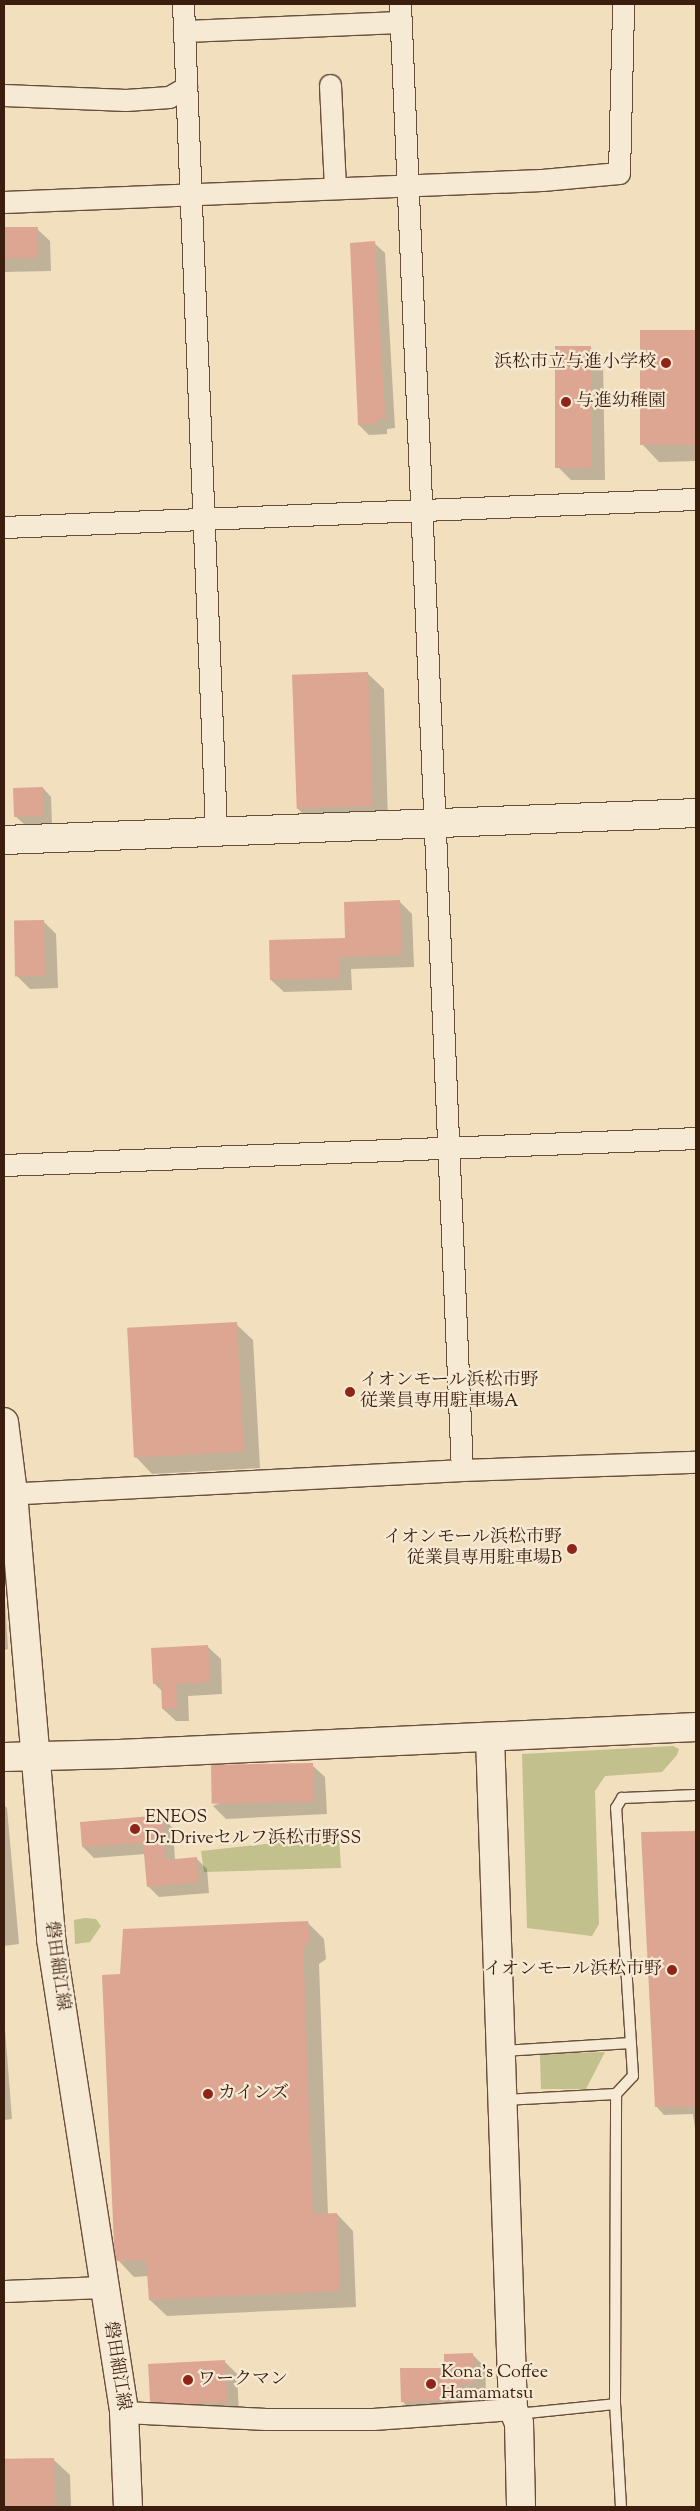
<!DOCTYPE html>
<html>
<head>
<meta charset="utf-8">
<style>
  body { margin:0 }
  #map { position:relative; width:700px; height:2511px; overflow:hidden; background:#f1dfbe; font-family:"Sorts Mill Goudy","Noto Serif JP",serif }
  div>[style] { position:absolute }
  .green>* { inset:0; background:#c2c08c }
  .shadow>* { inset:0; background:#0003 }
  .building>* { inset:0; background:#dca692; transform-origin:0 0 }
  .roads { filter:drop-shadow(1px 0 #694e3a) drop-shadow(-1px 0 #694e3a) drop-shadow(0 1px #694e3a) drop-shadow(0 -1px #694e3a) }
  .lane>* { height:10px; margin:-5px; padding:0 5px; transform-origin:5px; border-radius:5px; background:#f6ead5 }
  .street>* { height:21px; margin:-10.5px; padding:0 10.5px; transform-origin:10.5px; border-radius:10.5px; background:#f6ead5 }
  .secondary>* { height:28px; margin:-14px; padding:0 14px; transform-origin:14px; border-radius:14px; background:#f6ead5 }
  .dots>* { width:14px; height:14px; translate:-50% -50%; box-sizing:border-box; border:2px solid #f6ead5; border-radius:50% }
  span { translate:-50% -50%; white-space:nowrap; text-align:center; line-height:1.15; -webkit-text-stroke:4.5px #f6ead5; paint-order:stroke }
  .poi-label { font-size:18px; color:#3c1e0e }
  .right { translate:-100% -50%; text-align:right }
  .left { translate:0 -50%; text-align:left }
  .street-label { font-size:18px; color:#3c1e0e }
  .frame { position:absolute; inset:0; border:5px solid #3c1e0e; pointer-events:none }
</style>
</head>
<body>
<div id="map">
  <div class="green">
    <div style="clip-path:polygon(673px 1746px,679px 1749px,677px 1755px,662px 1772px,605px 1776px,595px 1791px,599px 1924px,592px 1936px,527px 1928px,522px 1754px)"></div>
    <div style="clip-path:polygon(339px 1836px,341px 1868px,204px 1872px,201px 1851px)"></div>
    <div style="clip-path:polygon(85px 1918px,96px 1919px,101px 1926px,90px 1942px,75px 1944px,74px 1920px)"></div>
    <div style="clip-path:polygon(605px 2052px,586px 2089px,541px 2089px,540px 2054px)"></div>
  </div>
  <div class="shadow">
    <div style="clip-path:polygon(4px 229px,37px 229px,50px 241px,51px 271px,4px 272px)"></div>
    <div style="clip-path:polygon(374px 243px,385px 253px,395px 428px,387px 429px,387px 434px,369px 435px,359px 425px)"></div>
    <div style="clip-path:polygon(696px 332px,696px 461px,659px 462px,643px 445px,641px 333px)"></div>
    <div style="clip-path:polygon(590px 347px,603px 360px,605px 480px,571px 480px,559px 468px)"></div>
    <div style="clip-path:polygon(367px 673px,384px 689px,388px 822px,314px 824px,297px 808px)"></div>
    <div style="clip-path:polygon(43px 788px,51px 797px,52px 824px,24px 824px,15px 816px)"></div>
    <div style="clip-path:polygon(400px 902px,412px 914px,414px 967px,351px 969px,352px 990px,284px 992px,271px 980px,346px 939px)"></div>
    <div style="clip-path:polygon(43px 921px,56px 934px,58px 988px,30px 989px,17px 976px)"></div>
    <div style="clip-path:polygon(236px 1324px,253px 1340px,260px 1468px,152px 1474px,136px 1457px)"></div>
    <div style="clip-path:polygon(4px 1585px,8px 1649px,4px 1650px)"></div>
    <div style="clip-path:polygon(208px 1647px,221px 1659px,222px 1694px,188px 1696px,189px 1721px,176px 1721px,163px 1709px,163px 1692px,154px 1683px)"></div>
    <div style="clip-path:polygon(312px 1765px,325px 1777px,327px 1814px,226px 1819px,213px 1806px)"></div>
    <div style="clip-path:polygon(4px 1805px,7px 1808px,19px 1944px,4px 1946px)"></div>
    <div style="clip-path:polygon(162px 1817px,173px 1828px,175px 1860px,196px 1858px,207px 1869px,209px 1893px,159px 1897px,148px 1886px,145px 1854px,94px 1858px,83px 1847px)"></div>
    <div style="clip-path:polygon(696px 1833px,696px 2136px,693px 2114px,664px 2115px,656px 2106px,643px 1834px)"></div>
    <div style="clip-path:polygon(307px 1922px,324px 1939px,326px 1959px,319px 1964px,328px 2215px,337px 2214px,353px 2231px,356px 2307px,167px 2316px,150px 2300px,149px 2276px,134px 2277px,118px 2260px,121px 1975px)"></div>
    <div style="clip-path:polygon(4px 2016px,12px 2119px,4px 2120px)"></div>
    <div style="clip-path:polygon(473px 2355px,485px 2367px,486px 2395px,472px 2395px,473px 2412px,415px 2414px,402px 2401px,445px 2369px)"></div>
    <div style="clip-path:polygon(225px 2362px,237px 2374px,239px 2415px,164px 2413px,151px 2400px)"></div>
    <div style="clip-path:polygon(53px 2459px,70px 2475px,71px 2507px,4px 2507px,4px 2460px)"></div>
  </div>
  <div class="building">
    <div style="left:38px;top:227px;width:31px;height:34px;rotate:90deg"></div>
    <div style="clip-path:polygon(375px 241px,385px 418px,377px 419px,378px 424px,358px 425px,350px 243px)"></div>
    <div style="left:696px;top:330px;width:115px;height:56px;rotate:90deg"></div>
    <div style="left:555px;top:346px;width:36px;height:122px"></div>
    <div style="left:368px;top:672px;width:134px;height:76px;rotate:88deg"></div>
    <div style="left:43px;top:787px;width:29px;height:30px;rotate:88deg"></div>
    <div style="clip-path:polygon(400px 900px,402px 955px,339px 957px,340px 978px,270px 980px,269px 940px,345px 938px,344px 902px)"></div>
    <div style="left:44px;top:920px;width:56px;height:30px;rotate:89deg"></div>
    <div style="left:237px;top:1322px;width:130px;height:110px;rotate:87deg"></div>
    <div style="clip-path:polygon(208px 1645px,210px 1682px,176px 1684px,177px 1708px,162px 1709px,161px 1683px,153px 1684px,151px 1648px)"></div>
    <div style="left:313px;top:1763px;width:39px;height:102px;rotate:89deg"></div>
    <div style="clip-path:polygon(163px 1815px,165px 1860px,197px 1857px,199px 1882px,147px 1887px,143px 1843px,82px 1847px,80px 1822px)"></div>
    <div style="clip-path:polygon(696px 1831px,696px 2107px,655px 2107px,641px 1832px)"></div>
    <div style="clip-path:polygon(308px 1921px,310px 1943px,303px 1947px,313px 2214px,337px 2213px,340px 2291px,149px 2300px,146px 2260px,116px 2261px,114px 2244px,102px 1975px,120px 1974px,123px 1929px)"></div>
    <div style="clip-path:polygon(473px 2353px,474px 2383px,460px 2383px,461px 2400px,401px 2402px,400px 2368px,444px 2368px,444px 2354px)"></div>
    <div style="left:225px;top:2360px;width:42px;height:77px;rotate:87deg"></div>
    <div style="left:54px;top:2458px;width:49px;height:50px;rotate:89deg"></div>
  </div>
  <div class="roads">
    <div class="lane">
      <div style="left:503px;top:2051px;width:128px;rotate:-3.6deg"></div>
      <div style="left:504px;top:2100px;width:112px;rotate:-3.1deg"></div>
      <div style="left:521px;top:2421px;width:10px;rotate:-53deg"></div>
      <div style="left:527px;top:2413px;width:88px;rotate:-5.8deg"></div>
      <div style="left:621px;top:2507px;width:103px;rotate:-93.3deg"></div>
      <div style="left:615px;top:2404px;width:310px;rotate:-89.8deg"></div>
      <div style="left:616px;top:2094px;width:25px;rotate:-47deg"></div>
      <div style="left:633px;top:2076px;width:269px;rotate:-93.6deg"></div>
      <div style="left:616px;top:1808px;width:12px;rotate:-59deg"></div>
      <div style="left:622px;top:1798px;width:74px;rotate:-2.3deg"></div>
    </div>
    <div class="street">
      <div style="left:183px;top:4px;width:827px;rotate:87.71deg"></div>
      <div style="left:400px;top:4px;width:1467px;rotate:87.58deg"></div>
      <div style="left:184px;top:31px;width:217px;rotate:-2.4deg"></div>
      <div style="left:330px;top:85px;width:103px;rotate:87.2deg"></div>
      <div style="left:4px;top:95px;width:122px;rotate:2.3deg"></div>
      <div style="left:126px;top:100px;width:43px;rotate:-4deg"></div>
      <div style="left:169px;top:97px;width:20px;rotate:-30deg"></div>
      <div style="left:4px;top:202px;width:538px;rotate:-2.34deg"></div>
      <div style="left:542px;top:180px;width:77px;rotate:-5.2deg"></div>
      <div style="left:619px;top:173px;width:169px;rotate:-88.6deg"></div>
      <div style="left:4px;top:527px;width:693px;rotate:-2.32deg"></div>
      <div style="left:4px;top:1165px;width:693px;rotate:-2.23deg"></div>
      <div style="left:4px;top:1494px;width:459px;rotate:-3deg"></div>
      <div style="left:462px;top:1470px;width:234px;rotate:-2deg"></div>
      <div style="left:4px;top:2291px;width:100px;rotate:-2.3deg"></div>
      <div style="left:124px;top:2412px;width:142px;rotate:2.8deg"></div>
      <div style="left:266px;top:2419px;width:107px"></div>
      <div style="left:373px;top:2419px;width:140px;rotate:-4.1deg"></div>
    </div>
    <div class="secondary">
      <div style="left:4px;top:840px;width:693px;rotate:-2.23deg"></div>
      <div style="left:4px;top:1422px;width:72px;rotate:82.8deg"></div>
      <div style="left:13px;top:1493px;width:448px;rotate:85.1deg"></div>
      <div style="left:51px;top:1939px;width:479px;rotate:81.2deg"></div>
      <div style="left:124px;top:2412px;width:95px;rotate:87.6deg"></div>
      <div style="left:490px;top:1737px;width:672px;rotate:88.04deg"></div>
      <div style="left:513px;top:2409px;width:15px;rotate:67deg"></div>
      <div style="left:519px;top:2423px;width:84px;rotate:88.6deg"></div>
      <div style="left:4px;top:1757px;width:115px;rotate:-1.5deg"></div>
      <div style="left:119px;top:1754px;width:578px;rotate:-2.68deg"></div>
    </div>
  </div>
  <div class="dots">
    <div style="left:666px;top:363px;background:#8f2418"></div>
    <div style="left:566px;top:402px;background:#8f2418"></div>
    <div style="left:350px;top:1392px;background:#8f2418"></div>
    <div style="left:572px;top:1549px;background:#8f2418"></div>
    <div style="left:135px;top:1829px;background:#8f2418"></div>
    <div style="left:672px;top:1970px;background:#8f2418"></div>
    <div style="left:208px;top:2094px;background:#8f2418"></div>
    <div style="left:188px;top:2380px;background:#8f2418"></div>
    <div style="left:431px;top:2384px;background:#8f2418"></div>
  </div>
  <div class="poi-label">
    <span class="right" style="left:656px;top:363px">浜松市立与進小学校</span>
    <span class="left" style="left:576px;top:402px">与進幼稚園</span>
    <span class="left" style="left:360px;top:1392px">イオンモール浜松市野<br>従業員専用駐車場A</span>
    <span class="right" style="left:562px;top:1549px">イオンモール浜松市野<br>従業員専用駐車場B</span>
    <span class="left" style="left:145px;top:1829px">ENEOS<br>Dr.Driveセルフ浜松市野SS</span>
    <span class="right" style="left:662px;top:1970px">イオンモール浜松市野</span>
    <span class="left" style="left:218px;top:2094px">カインズ</span>
    <span class="left" style="left:441px;top:2384px">Kona's Coffee<br>Hamamatsu</span>
    <span class="left" style="left:198px;top:2380px">ワークマン</span>
  </div>
  <div class="street-label">
    <span style="left:56px;top:1966px;rotate:82deg">磐田細江線</span>
    <span style="left:116px;top:2366px;rotate:81deg">磐田細江線</span>
  </div>
  <div class="frame"></div>
</div>
</body>
</html>
